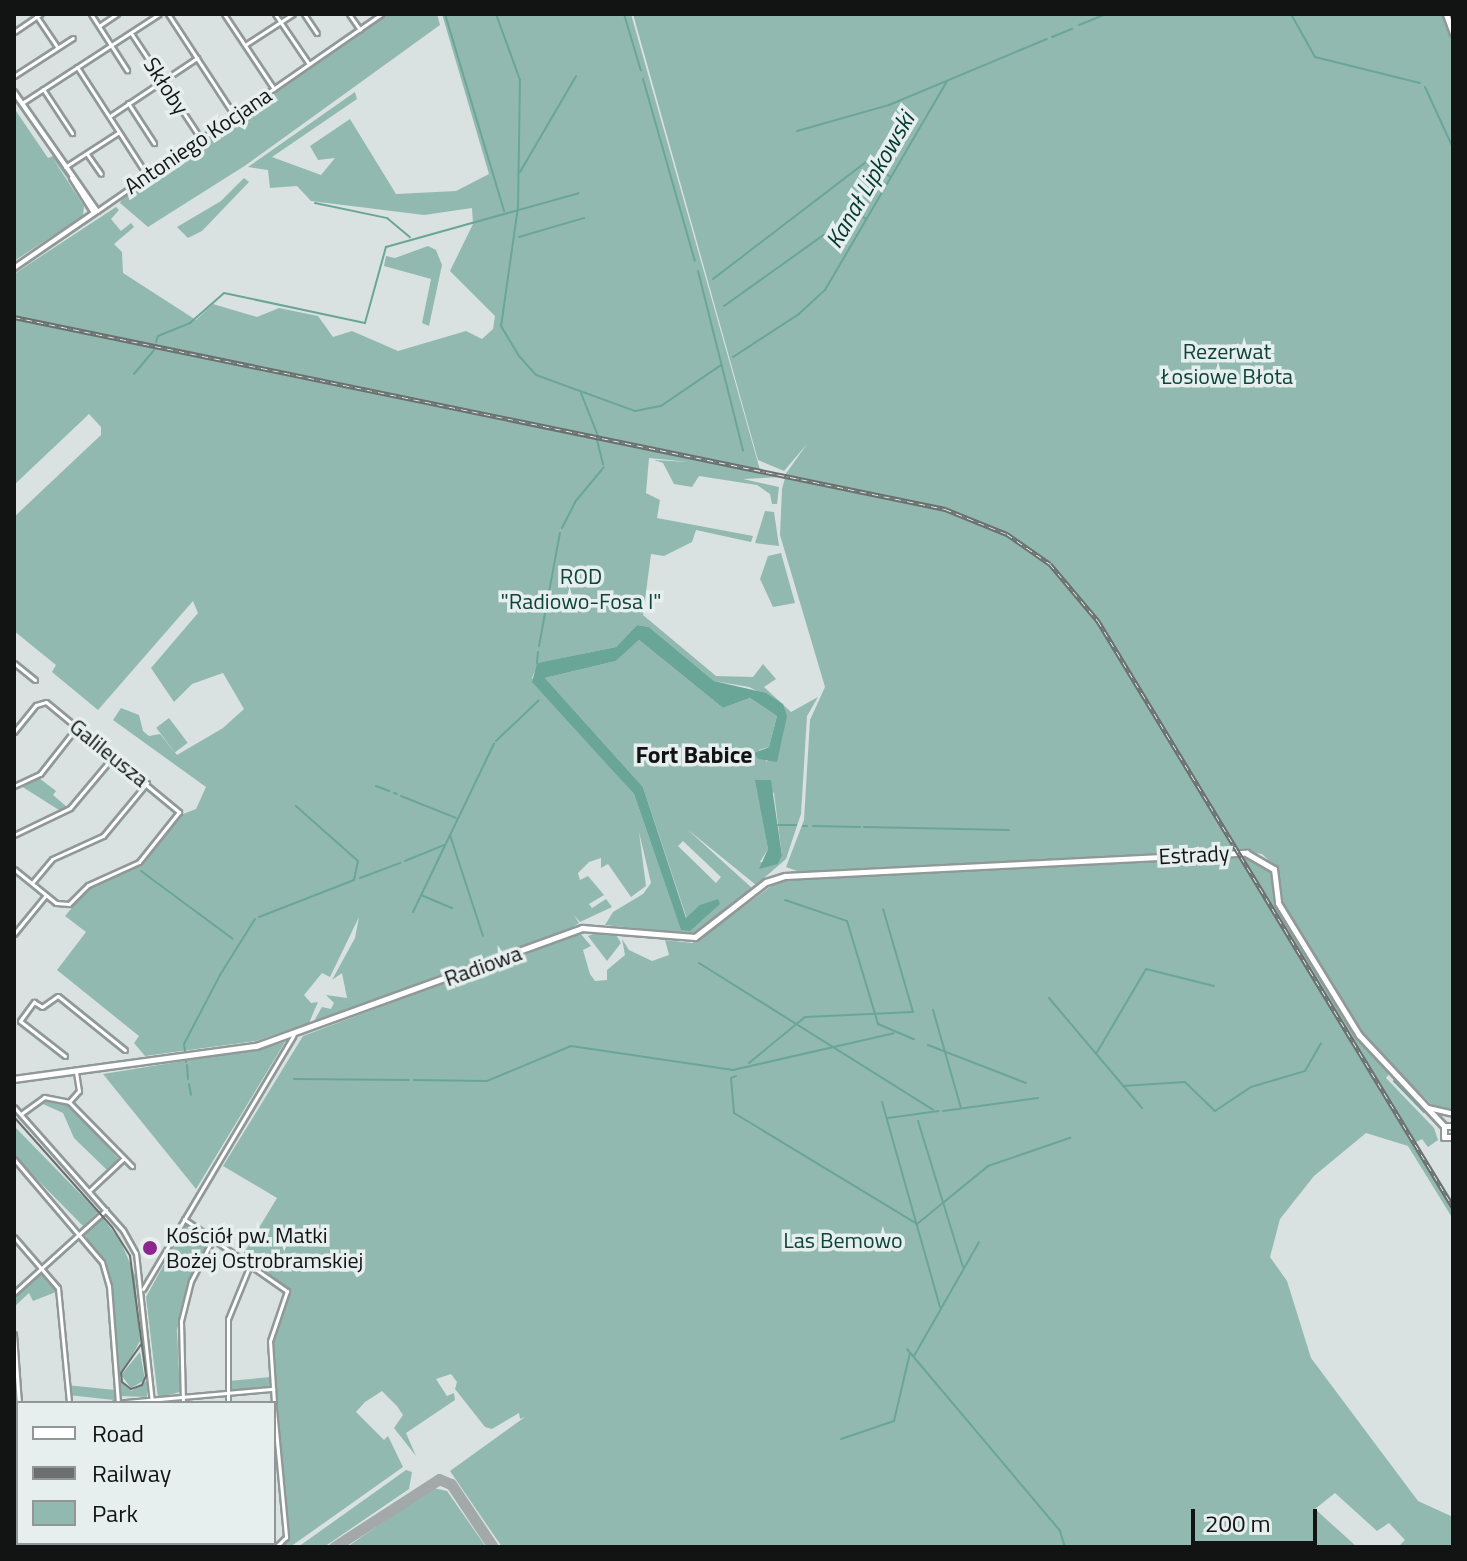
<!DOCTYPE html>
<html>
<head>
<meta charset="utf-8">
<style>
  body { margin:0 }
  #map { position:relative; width:1467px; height:1561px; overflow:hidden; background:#d9e2e0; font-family:"Titillium Web",sans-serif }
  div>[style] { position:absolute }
  .green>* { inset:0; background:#92b9af; transform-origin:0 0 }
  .water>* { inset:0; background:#6aa698 }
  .stream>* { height:2px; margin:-1px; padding:0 1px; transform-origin:1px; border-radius:1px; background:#6aa698 }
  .taxiway>* { height:11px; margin:-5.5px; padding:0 5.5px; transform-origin:5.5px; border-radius:5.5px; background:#a2a9a8 }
  .roads { filter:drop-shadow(2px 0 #909997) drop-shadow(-2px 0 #909997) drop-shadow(0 2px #909997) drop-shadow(0 -2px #909997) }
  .minor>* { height:3px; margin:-1.5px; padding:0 1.5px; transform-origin:1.5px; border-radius:1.5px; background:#fff }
  .tertiary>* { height:4px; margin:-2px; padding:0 2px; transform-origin:2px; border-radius:2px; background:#fff }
  .secondary>* { height:5px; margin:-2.5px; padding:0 2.5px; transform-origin:2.5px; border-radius:2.5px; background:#fff }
  .tram>* { height:2px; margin:-1px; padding:0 1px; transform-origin:1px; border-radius:1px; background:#6b706f }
  .rail>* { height:5px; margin-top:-2.5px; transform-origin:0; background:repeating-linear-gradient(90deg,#e6efed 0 6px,#6b706f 0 12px); box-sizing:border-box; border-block:2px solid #6b706f }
  .dots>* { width:22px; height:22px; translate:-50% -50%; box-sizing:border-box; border:4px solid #e6efed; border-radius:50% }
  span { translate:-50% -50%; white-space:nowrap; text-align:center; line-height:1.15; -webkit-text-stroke:7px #e6efed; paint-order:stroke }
  .street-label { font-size:22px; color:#111413 }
  .park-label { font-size:22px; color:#0d443a }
  .poi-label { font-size:22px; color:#111413 }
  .left { translate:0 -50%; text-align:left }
  .water-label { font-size:24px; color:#003930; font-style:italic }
  .neighbourhood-label { font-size:24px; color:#111413; font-weight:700 }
  .frame { position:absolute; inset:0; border:16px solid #111413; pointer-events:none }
  .legend { position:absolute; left:16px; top:1401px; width:260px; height:144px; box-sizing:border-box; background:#e6efed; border:2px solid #919796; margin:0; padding:10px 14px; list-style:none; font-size:24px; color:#111413 }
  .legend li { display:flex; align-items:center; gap:16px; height:40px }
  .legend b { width:40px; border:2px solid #919796 }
  .scale { position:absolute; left:1191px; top:1509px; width:126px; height:36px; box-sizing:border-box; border:4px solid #111413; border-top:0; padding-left:10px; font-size:24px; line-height:28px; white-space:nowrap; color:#111413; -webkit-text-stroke:6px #e6efed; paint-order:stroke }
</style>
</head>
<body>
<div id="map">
  <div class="green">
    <div style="clip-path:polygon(385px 14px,437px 14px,440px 25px,246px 165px,148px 227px,120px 203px,125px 193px)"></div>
    <div style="clip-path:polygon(evenodd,442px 14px,631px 14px,760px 470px,750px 470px,781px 477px,743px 479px,779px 487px,777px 504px,772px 504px,770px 494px,757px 485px,699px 476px,692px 487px,674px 484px,663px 463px,654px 460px,689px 462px,649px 458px,646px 493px,660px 500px,657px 518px,753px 536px,751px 542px,696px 530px,692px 542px,664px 556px,651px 554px,643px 615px,716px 676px,753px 677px,763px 664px,776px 679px,764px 687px,791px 712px,818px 697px,807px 716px,801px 814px,786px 859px,756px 885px,687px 829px,753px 889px,711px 924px,690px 934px,605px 925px,613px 912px,643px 894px,651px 883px,639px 832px,646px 886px,631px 897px,608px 864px,601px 868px,601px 858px,589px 862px,578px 873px,580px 880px,588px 876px,604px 895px,589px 904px,592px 908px,606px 899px,612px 907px,580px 922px,574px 915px,579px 923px,570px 929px,314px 1021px,322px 1007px,331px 1009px,334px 1003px,326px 995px,347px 998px,342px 973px,332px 980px,355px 938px,359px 917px,330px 977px,322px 973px,304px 995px,311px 1003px,318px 1002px,309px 1023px,256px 1041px,145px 1056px,134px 1043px,139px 1036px,57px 970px,86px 932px,65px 916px,90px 887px,141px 865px,183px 814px,196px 809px,206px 787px,113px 720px,121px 708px,139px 715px,143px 731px,149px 736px,160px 734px,177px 755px,223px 728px,244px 709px,223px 673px,192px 684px,174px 702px,151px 668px,198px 613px,193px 601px,98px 710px,52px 672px,56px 665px,14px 631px,14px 517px,101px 435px,101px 427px,89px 414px,14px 485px,14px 274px,116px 207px,119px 210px,111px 219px,121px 231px,131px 223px,134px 227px,114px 244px,122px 252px,123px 273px,196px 320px,213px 304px,257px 317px,279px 308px,318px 316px,333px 337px,352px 331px,398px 351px,466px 331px,482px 339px,493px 329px,495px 316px,450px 271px,473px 224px,472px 208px,424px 215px,311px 201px,297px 186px,270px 188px,268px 170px,248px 167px,355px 92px,357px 99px,272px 157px,321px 175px,335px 158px,318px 160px,310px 146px,350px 119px,396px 194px,456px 191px,489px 174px,442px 14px,637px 625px,649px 627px,714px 681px,749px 687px,783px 704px,767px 762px,759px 750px,769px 747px,777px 716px,750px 698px,723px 708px,639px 640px,616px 661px,545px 678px,643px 787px,687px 919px,681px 929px,634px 794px,532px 678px,538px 663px,616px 647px,637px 625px,442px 14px,756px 780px,774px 793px,782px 856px,778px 864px,760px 862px,768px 849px,756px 780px,442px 14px,683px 841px,721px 877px,716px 883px,678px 846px,683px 841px)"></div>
    <div style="clip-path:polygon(633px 14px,1443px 14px,1453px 40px,1453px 1112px,1433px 1106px,1360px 1033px,1284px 907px,1275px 866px,1262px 854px,1238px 850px,1218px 816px,1236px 850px,800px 872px,786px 867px,804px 820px,810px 720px,825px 687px,780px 535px,782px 489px,785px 478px,819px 482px,785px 475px,807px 444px,784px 471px,758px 460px)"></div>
    <div style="clip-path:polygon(16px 111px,48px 158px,53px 156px,59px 162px,86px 204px,53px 159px,84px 206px,83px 216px,14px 261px)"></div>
    <div style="clip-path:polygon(244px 178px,249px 182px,202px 231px,188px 238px,177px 227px,221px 201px)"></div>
    <div style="clip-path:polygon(428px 246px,436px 250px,442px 265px,429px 326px,422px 323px,431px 279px,384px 266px,386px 256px,395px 258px)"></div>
    <div style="clip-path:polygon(765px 511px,774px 512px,779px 546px,755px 543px)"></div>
    <div style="clip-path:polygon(781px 553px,795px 603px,773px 607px,760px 579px,768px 556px)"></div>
    <div style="left:169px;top:718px;width:31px;height:16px;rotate:53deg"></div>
    <div style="clip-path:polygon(39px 778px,56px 791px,53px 795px,67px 807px,59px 810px,21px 786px)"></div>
    <div style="clip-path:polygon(1250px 856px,1273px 873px,1279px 910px,1359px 1039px,1390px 1073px,1386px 1078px,1434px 1128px,1438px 1140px,1428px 1147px,1422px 1139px,1416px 1142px,1453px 1202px,1453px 1219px,1408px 1146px,1366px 1133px,1314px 1176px,1280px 1219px,1270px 1257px,1287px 1281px,1311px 1358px,1418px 1501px,1453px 1517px,1453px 1547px,1398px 1547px,1405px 1540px,1389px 1523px,1377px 1531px,1335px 1493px,1315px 1509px,1357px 1547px,502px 1547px,450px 1471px,525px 1417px,520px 1419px,519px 1413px,492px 1429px,485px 1427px,455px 1389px,457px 1382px,451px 1374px,436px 1379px,447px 1396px,454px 1393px,455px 1400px,406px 1433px,416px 1456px,394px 1428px,403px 1415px,397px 1406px,382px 1391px,365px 1402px,356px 1412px,384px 1440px,388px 1436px,403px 1467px,290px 1547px,278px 1547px,287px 1537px,271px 1348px,276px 1318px,289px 1290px,242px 1256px,277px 1198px,223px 1166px,303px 1036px,579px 932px,591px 946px,583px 950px,590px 974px,595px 981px,607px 980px,607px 970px,625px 955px,622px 939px,629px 950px,652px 961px,669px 955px,665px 940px,692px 943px,703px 937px,778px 881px)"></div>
    <div style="clip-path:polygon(590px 930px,622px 933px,615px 933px,621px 943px,607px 961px,588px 936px,598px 932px)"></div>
    <div style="clip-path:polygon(285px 1042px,196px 1189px,103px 1074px,264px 1048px)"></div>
    <div style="clip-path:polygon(51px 1098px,75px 1109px,120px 1161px,108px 1171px,74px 1138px,63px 1113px,43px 1104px)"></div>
    <div style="clip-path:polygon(14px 1126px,98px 1212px,83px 1226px,14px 1156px)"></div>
    <div style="clip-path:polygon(101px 1216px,120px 1240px,135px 1275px,140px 1341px,120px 1378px,131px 1391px,148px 1380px,147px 1397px,119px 1396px,110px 1285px,85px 1234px)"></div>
    <div style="clip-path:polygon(187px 1223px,207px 1236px,207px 1245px,189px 1280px,177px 1330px,180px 1392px,158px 1398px,146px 1297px)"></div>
    <div style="clip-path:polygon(40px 1274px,47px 1276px,56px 1292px,33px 1301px,29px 1293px,14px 1307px,14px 1297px)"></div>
    <div style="clip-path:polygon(140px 1352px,145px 1380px,131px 1388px,121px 1375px)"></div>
    <div style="clip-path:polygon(271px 1377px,269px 1387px,230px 1390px,229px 1381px)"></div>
    <div style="left:115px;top:1390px;width:10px;height:44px;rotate:96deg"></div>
    <div style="clip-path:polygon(406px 1470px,412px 1472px,409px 1489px,324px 1547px,298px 1547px)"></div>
    <div style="clip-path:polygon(433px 1488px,447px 1491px,486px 1547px,347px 1547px)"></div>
  </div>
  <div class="water">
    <div style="clip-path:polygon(637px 625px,649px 627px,714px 681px,766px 693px,783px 704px,787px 716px,777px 762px,759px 759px,752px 754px,769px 747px,777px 716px,750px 698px,723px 708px,639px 640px,616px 661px,545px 678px,643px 787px,686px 918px,700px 905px,718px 899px,720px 904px,690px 931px,681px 930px,634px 794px,532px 682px,537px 663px,616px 647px)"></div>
    <div style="clip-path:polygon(755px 780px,771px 780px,782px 856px,778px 864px,759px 869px,768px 849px)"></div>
  </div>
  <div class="stream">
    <div style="left:445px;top:14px;width:206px;rotate:73.3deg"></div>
    <div style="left:496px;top:14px;width:70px;rotate:70deg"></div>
    <div style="left:520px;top:80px;width:127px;rotate:90.9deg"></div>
    <div style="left:518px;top:207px;width:120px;rotate:98.1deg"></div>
    <div style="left:501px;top:326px;width:35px;rotate:59deg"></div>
    <div style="left:519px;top:356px;width:25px;rotate:48deg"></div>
    <div style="left:536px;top:375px;width:105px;rotate:20deg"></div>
    <div style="left:635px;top:411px;width:26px;rotate:-11deg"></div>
    <div style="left:661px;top:406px;width:73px;rotate:-34.3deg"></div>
    <div style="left:624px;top:14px;width:59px;rotate:73.4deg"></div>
    <div style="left:1291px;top:14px;width:49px;rotate:60.8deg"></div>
    <div style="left:1315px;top:57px;width:108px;rotate:13.9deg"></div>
    <div style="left:1079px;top:25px;width:29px;rotate:-22deg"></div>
    <div style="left:1052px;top:37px;width:22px;rotate:-22deg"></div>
    <div style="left:643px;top:79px;width:189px;rotate:74.1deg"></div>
    <div style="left:1425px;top:87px;width:67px;rotate:65.3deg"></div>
    <div style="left:797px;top:131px;width:96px;rotate:-15.8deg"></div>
    <div style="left:889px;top:105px;width:171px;rotate:-22.7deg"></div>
    <div style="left:520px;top:172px;width:111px;rotate:-59.7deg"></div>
    <div style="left:315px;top:203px;width:74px;rotate:11.8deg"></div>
    <div style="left:387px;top:218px;width:30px;rotate:40deg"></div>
    <div style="left:519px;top:237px;width:68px;rotate:-16.3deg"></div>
    <div style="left:698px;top:271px;width:185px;rotate:75.9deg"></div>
    <div style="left:713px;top:279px;width:193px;rotate:-37.4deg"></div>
    <div style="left:866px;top:162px;width:29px;rotate:31deg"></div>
    <div style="left:724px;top:306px;width:162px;rotate:-35.5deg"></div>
    <div style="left:856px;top:212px;width:12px;rotate:35deg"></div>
    <div style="left:156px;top:342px;width:6px;rotate:-72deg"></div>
    <div style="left:158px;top:336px;width:35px;rotate:-22deg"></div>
    <div style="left:190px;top:323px;width:45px;rotate:-41.4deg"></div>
    <div style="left:224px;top:293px;width:144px;rotate:12deg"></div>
    <div style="left:365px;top:323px;width:79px;rotate:-74.6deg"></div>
    <div style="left:386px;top:247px;width:200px;rotate:-15.6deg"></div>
    <div style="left:733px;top:357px;width:79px;rotate:-33.1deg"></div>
    <div style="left:799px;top:314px;width:35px;rotate:-43deg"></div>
    <div style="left:825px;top:290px;width:242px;rotate:-59.7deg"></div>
    <div style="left:134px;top:374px;width:31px;rotate:-50deg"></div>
    <div style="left:581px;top:393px;width:46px;rotate:68.4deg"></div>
    <div style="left:597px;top:440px;width:25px;rotate:76deg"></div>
    <div style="left:562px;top:528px;width:29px;rotate:-63deg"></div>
    <div style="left:575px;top:502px;width:45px;rotate:-50.4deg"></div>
    <div style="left:539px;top:646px;width:115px;rotate:-79.5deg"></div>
    <div style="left:537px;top:663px;width:11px;rotate:-85deg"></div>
    <div style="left:496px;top:741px;width:59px;rotate:-43.6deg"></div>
    <div style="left:376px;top:786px;width:14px;rotate:21deg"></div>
    <div style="left:394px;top:793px;width:3px;rotate:18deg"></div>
    <div style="left:401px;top:796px;width:59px;rotate:21.8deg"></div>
    <div style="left:778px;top:825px;width:18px"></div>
    <div style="left:803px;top:826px;width:4px"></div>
    <div style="left:813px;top:826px;width:47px;rotate:1.2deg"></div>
    <div style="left:864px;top:827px;width:145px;rotate:1.2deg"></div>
    <div style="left:450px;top:835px;width:106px;rotate:71.9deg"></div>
    <div style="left:405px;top:861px;width:42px;rotate:-22.3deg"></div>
    <div style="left:141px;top:871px;width:114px;rotate:36.5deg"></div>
    <div style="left:360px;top:878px;width:43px;rotate:-20.6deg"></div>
    <div style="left:421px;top:895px;width:34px;rotate:23deg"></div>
    <div style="left:785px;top:900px;width:65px;rotate:18.7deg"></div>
    <div style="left:847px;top:921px;width:108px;rotate:73.2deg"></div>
    <div style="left:878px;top:1024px;width:39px;rotate:23deg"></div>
    <div style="left:413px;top:912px;width:187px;rotate:-64.3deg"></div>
    <div style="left:259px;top:917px;width:102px;rotate:-21.3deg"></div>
    <div style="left:354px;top:880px;width:19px;rotate:-78deg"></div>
    <div style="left:358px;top:861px;width:83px;rotate:-138.4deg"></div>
    <div style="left:699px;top:963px;width:276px;rotate:32.1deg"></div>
    <div style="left:1049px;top:998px;width:144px;rotate:49.8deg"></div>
    <div style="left:933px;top:1010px;width:102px;rotate:74.1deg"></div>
    <div style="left:928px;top:1045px;width:105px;rotate:21.2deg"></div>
    <div style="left:185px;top:1051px;width:7px;rotate:-98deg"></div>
    <div style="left:184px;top:1044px;width:78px;rotate:-62.4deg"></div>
    <div style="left:220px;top:975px;width:66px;rotate:-58deg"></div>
    <div style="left:1096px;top:1054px;width:99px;rotate:-59.5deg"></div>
    <div style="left:1146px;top:969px;width:70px;rotate:14deg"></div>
    <div style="left:186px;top:1059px;width:3px;rotate:90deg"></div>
    <div style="left:749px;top:1063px;width:72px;rotate:-39.4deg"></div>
    <div style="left:805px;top:1017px;width:108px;rotate:-2.7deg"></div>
    <div style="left:913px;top:1012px;width:107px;rotate:-106.2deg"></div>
    <div style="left:187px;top:1065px;width:14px;rotate:86deg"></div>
    <div style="left:736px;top:1076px;width:5px;rotate:158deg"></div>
    <div style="left:731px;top:1078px;width:35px;rotate:85deg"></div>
    <div style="left:734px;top:1113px;width:214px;rotate:31.2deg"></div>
    <div style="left:917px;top:1224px;width:92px;rotate:-39.2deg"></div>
    <div style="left:988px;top:1166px;width:87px;rotate:-18.9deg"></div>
    <div style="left:294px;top:1079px;width:115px;rotate:0.5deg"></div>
    <div style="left:414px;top:1080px;width:73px;rotate:0.8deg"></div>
    <div style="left:487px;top:1081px;width:91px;rotate:-22.6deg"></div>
    <div style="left:571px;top:1046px;width:164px;rotate:8.4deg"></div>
    <div style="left:733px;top:1070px;width:165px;rotate:-12.9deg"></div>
    <div style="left:1394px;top:1081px;width:43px;rotate:45.9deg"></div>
    <div style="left:189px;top:1084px;width:11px;rotate:80deg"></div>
    <div style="left:1123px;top:1086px;width:62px;rotate:-3.7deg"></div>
    <div style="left:1185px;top:1082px;width:42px;rotate:44deg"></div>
    <div style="left:1215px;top:1111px;width:43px;rotate:-33.7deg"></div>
    <div style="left:1251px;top:1087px;width:56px;rotate:-16.5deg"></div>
    <div style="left:1305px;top:1071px;width:32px;rotate:-60deg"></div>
    <div style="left:882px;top:1102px;width:213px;rotate:74.2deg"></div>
    <div style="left:943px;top:1111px;width:96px;rotate:-7.8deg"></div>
    <div style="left:888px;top:1118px;width:51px;rotate:-7.8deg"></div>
    <div style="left:918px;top:1121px;width:153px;rotate:72.9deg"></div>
    <div style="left:907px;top:1349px;width:238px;rotate:49.9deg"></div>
    <div style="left:1060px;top:1531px;width:17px;rotate:73deg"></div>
    <div style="left:914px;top:1356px;width:131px;rotate:-60.3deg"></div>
    <div style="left:841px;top:1439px;width:56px;rotate:-18.8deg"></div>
    <div style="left:894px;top:1421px;width:70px;rotate:-76.8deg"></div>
  </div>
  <div class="taxiway">
    <div style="left:334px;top:1547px;width:125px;rotate:-32.9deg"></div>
    <div style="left:439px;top:1479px;width:13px;rotate:23deg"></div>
    <div style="left:451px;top:1484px;width:76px;rotate:56.3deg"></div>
  </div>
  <div class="roads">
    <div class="minor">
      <div style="left:35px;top:14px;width:40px;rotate:56deg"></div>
      <div style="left:91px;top:14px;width:67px;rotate:57.3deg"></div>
      <div style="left:168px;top:14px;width:121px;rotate:56.8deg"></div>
      <div style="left:224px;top:14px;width:90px;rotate:56.3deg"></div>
      <div style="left:275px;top:14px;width:60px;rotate:55.8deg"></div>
      <div style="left:304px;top:14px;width:23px;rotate:56deg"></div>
      <div style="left:349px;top:14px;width:19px;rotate:55deg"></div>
      <div style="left:99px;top:26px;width:22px;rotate:-34deg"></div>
      <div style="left:14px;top:32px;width:32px;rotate:-34deg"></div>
      <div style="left:131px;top:33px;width:127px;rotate:56.6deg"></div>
      <div style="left:245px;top:45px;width:57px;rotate:-32.9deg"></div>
      <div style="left:77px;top:67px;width:129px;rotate:57.1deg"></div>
      <div style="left:14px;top:76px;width:70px;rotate:-32.8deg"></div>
      <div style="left:43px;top:89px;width:53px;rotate:56.6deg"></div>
      <div style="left:22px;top:103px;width:163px;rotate:-33deg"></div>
      <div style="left:128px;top:103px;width:48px;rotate:57deg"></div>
      <div style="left:110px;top:116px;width:105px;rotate:-33.7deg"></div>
      <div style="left:87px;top:154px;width:24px;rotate:55deg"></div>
      <div style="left:65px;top:167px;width:64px;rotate:-32.9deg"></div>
      <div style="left:97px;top:211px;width:346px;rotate:-34.7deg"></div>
      <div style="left:14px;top:663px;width:27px;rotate:39deg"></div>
      <div style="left:14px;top:732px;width:35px;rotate:-51deg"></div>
      <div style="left:36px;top:705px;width:10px;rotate:-17deg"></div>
      <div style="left:46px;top:702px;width:173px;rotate:39.6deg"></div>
      <div style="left:179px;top:812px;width:64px;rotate:128.7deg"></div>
      <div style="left:139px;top:862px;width:56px;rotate:155.7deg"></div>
      <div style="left:88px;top:885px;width:27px;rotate:135deg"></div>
      <div style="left:69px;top:904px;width:13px;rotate:-176deg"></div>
      <div style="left:56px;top:903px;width:54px;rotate:-141deg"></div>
      <div style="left:14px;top:786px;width:29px;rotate:-25deg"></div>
      <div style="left:40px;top:774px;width:60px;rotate:-51.8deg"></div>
      <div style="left:14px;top:835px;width:62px;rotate:-25.7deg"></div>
      <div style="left:70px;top:808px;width:65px;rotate:-50deg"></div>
      <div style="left:32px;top:883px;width:31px;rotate:-50deg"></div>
      <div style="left:52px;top:859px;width:56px;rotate:-24.3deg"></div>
      <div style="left:103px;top:836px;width:69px;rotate:-50.3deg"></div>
      <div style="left:14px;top:934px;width:50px;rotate:-50.6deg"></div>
      <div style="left:65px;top:1056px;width:57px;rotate:-142.1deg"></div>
      <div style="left:20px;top:1021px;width:24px;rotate:-54deg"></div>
      <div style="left:34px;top:1002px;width:9px;rotate:32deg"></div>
      <div style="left:42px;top:1007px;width:19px;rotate:-35deg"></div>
      <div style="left:58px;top:996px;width:86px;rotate:38.9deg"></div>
      <div style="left:69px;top:1102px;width:90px;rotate:45.5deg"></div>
      <div style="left:14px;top:1107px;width:164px;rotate:48.5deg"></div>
      <div style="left:123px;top:1230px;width:26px;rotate:61deg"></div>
      <div style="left:136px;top:1253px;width:151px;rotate:83.9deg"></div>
      <div style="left:21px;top:1114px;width:29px;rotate:-36deg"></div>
      <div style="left:44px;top:1097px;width:25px;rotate:11deg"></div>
      <div style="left:69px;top:1102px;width:15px;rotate:-48deg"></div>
      <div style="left:79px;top:1091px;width:20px;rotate:-99deg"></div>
      <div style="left:14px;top:1159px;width:135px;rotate:49.5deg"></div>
      <div style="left:102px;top:1262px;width:25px;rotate:74deg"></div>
      <div style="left:109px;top:1286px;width:117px;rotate:85.6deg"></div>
      <div style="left:89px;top:1191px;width:48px;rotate:-43.3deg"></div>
      <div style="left:184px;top:1219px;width:126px;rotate:35deg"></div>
      <div style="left:287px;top:1291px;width:53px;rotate:108.8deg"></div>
      <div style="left:270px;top:1341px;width:62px;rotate:86.3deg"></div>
      <div style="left:14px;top:1237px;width:67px;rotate:49.2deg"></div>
      <div style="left:58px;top:1288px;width:116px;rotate:84.5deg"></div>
      <div style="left:143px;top:1289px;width:295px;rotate:-59.3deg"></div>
      <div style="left:14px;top:1293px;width:124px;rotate:-42.1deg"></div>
      <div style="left:14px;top:1334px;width:69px;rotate:85.9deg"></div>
      <div style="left:115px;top:1403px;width:159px;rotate:-5.1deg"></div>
      <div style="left:183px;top:1403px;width:82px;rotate:-91.4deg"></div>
      <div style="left:181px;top:1321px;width:41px;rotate:-76deg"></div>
      <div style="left:191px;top:1281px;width:47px;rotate:-62.4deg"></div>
      <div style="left:228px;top:1403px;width:84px;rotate:-90deg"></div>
      <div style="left:228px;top:1319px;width:58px;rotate:-67.8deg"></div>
      <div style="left:274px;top:1409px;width:129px;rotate:84.6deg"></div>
      <div style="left:286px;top:1537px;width:14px;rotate:135deg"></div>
      <div style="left:14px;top:1411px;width:4px"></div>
      <div style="left:31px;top:1543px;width:4px;rotate:90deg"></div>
      <div style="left:80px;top:1543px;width:4px;rotate:76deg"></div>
      <div style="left:130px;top:1543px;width:4px;rotate:90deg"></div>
      <div style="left:163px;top:1543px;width:4px;rotate:90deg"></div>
      <div style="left:194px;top:1543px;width:4px;rotate:90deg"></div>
      <div style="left:240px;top:1543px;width:4px;rotate:90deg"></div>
    </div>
    <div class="tertiary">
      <div style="left:14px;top:92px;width:145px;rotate:55.1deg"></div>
      <div style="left:97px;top:211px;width:101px;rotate:145.5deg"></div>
      <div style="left:72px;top:178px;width:41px;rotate:57.8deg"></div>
      <div style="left:1428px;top:1108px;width:26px;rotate:13deg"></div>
    </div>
    <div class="secondary">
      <div style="left:1446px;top:14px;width:20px;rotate:70deg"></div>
      <div style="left:14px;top:1079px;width:244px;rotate:-7.8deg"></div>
      <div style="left:256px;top:1046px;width:347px;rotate:-19.9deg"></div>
      <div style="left:582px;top:928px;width:113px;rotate:4.6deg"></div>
      <div style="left:695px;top:937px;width:90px;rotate:-37.8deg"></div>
      <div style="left:766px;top:882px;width:20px;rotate:-18deg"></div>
      <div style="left:785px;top:876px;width:462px;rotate:-2.9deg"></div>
      <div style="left:1246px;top:853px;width:32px;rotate:30deg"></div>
      <div style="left:1274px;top:869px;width:34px;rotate:83deg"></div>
      <div style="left:1278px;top:903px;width:155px;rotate:58.5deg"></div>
      <div style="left:1359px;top:1035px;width:125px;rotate:47deg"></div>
      <div style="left:1444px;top:1126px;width:11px;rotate:90deg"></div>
      <div style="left:1444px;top:1137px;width:9px"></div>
      <div style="left:1444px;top:1126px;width:9px"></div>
    </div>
  </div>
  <div class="tram">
    <div style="left:14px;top:1117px;width:147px;rotate:48.3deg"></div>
    <div style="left:112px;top:1227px;width:34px;rotate:58deg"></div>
    <div style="left:130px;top:1256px;width:121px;rotate:82.4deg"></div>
    <div style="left:146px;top:1376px;width:10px;rotate:114deg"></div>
    <div style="left:142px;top:1385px;width:12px;rotate:160deg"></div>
    <div style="left:131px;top:1389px;width:11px;rotate:-142deg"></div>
    <div style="left:122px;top:1382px;width:9px;rotate:-96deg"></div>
    <div style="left:121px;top:1373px;width:35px;rotate:-55deg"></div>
  </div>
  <div class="rail">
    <div style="left:14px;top:317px;width:951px;rotate:11.65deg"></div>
    <div style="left:945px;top:509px;width:67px;rotate:22deg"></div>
    <div style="left:1007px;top:534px;width:52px;rotate:34.9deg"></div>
    <div style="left:1050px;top:564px;width:75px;rotate:49.9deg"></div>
    <div style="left:1098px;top:621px;width:685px;rotate:58.79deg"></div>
  </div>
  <div class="dots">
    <div style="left:150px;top:1248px;background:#8e278d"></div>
  </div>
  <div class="street-label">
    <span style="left:166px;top:86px;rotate:57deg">Skłoby</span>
    <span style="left:198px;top:141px;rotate:-34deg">Antoniego Kocjana</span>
    <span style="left:109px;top:753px;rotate:39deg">Galileusza</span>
    <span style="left:1194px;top:855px;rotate:-3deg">Estrady</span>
    <span style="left:483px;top:966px;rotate:-20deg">Radiowa</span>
  </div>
  <div class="park-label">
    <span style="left:1227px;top:364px">Rezerwat<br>Łosiowe Błota</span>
    <span style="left:581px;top:589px">ROD<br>"Radiowo-Fosa I"</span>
    <span style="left:843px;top:1241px">Las Bemowo</span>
  </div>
  <div class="poi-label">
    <span class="left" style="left:166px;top:1248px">Kościół pw. Matki<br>Bożej Ostrobramskiej</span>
  </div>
  <div class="water-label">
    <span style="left:870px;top:180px;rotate:-60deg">Kanał Lipkowski</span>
  </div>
  <div class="neighbourhood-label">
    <span style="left:694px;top:755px">Fort Babice</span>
  </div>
  <div class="frame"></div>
  <ul class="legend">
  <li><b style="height:10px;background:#fff"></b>Road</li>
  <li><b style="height:10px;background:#6b706f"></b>Railway</li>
  <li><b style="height:22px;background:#92b9af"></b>Park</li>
  </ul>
  <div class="scale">200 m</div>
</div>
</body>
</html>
